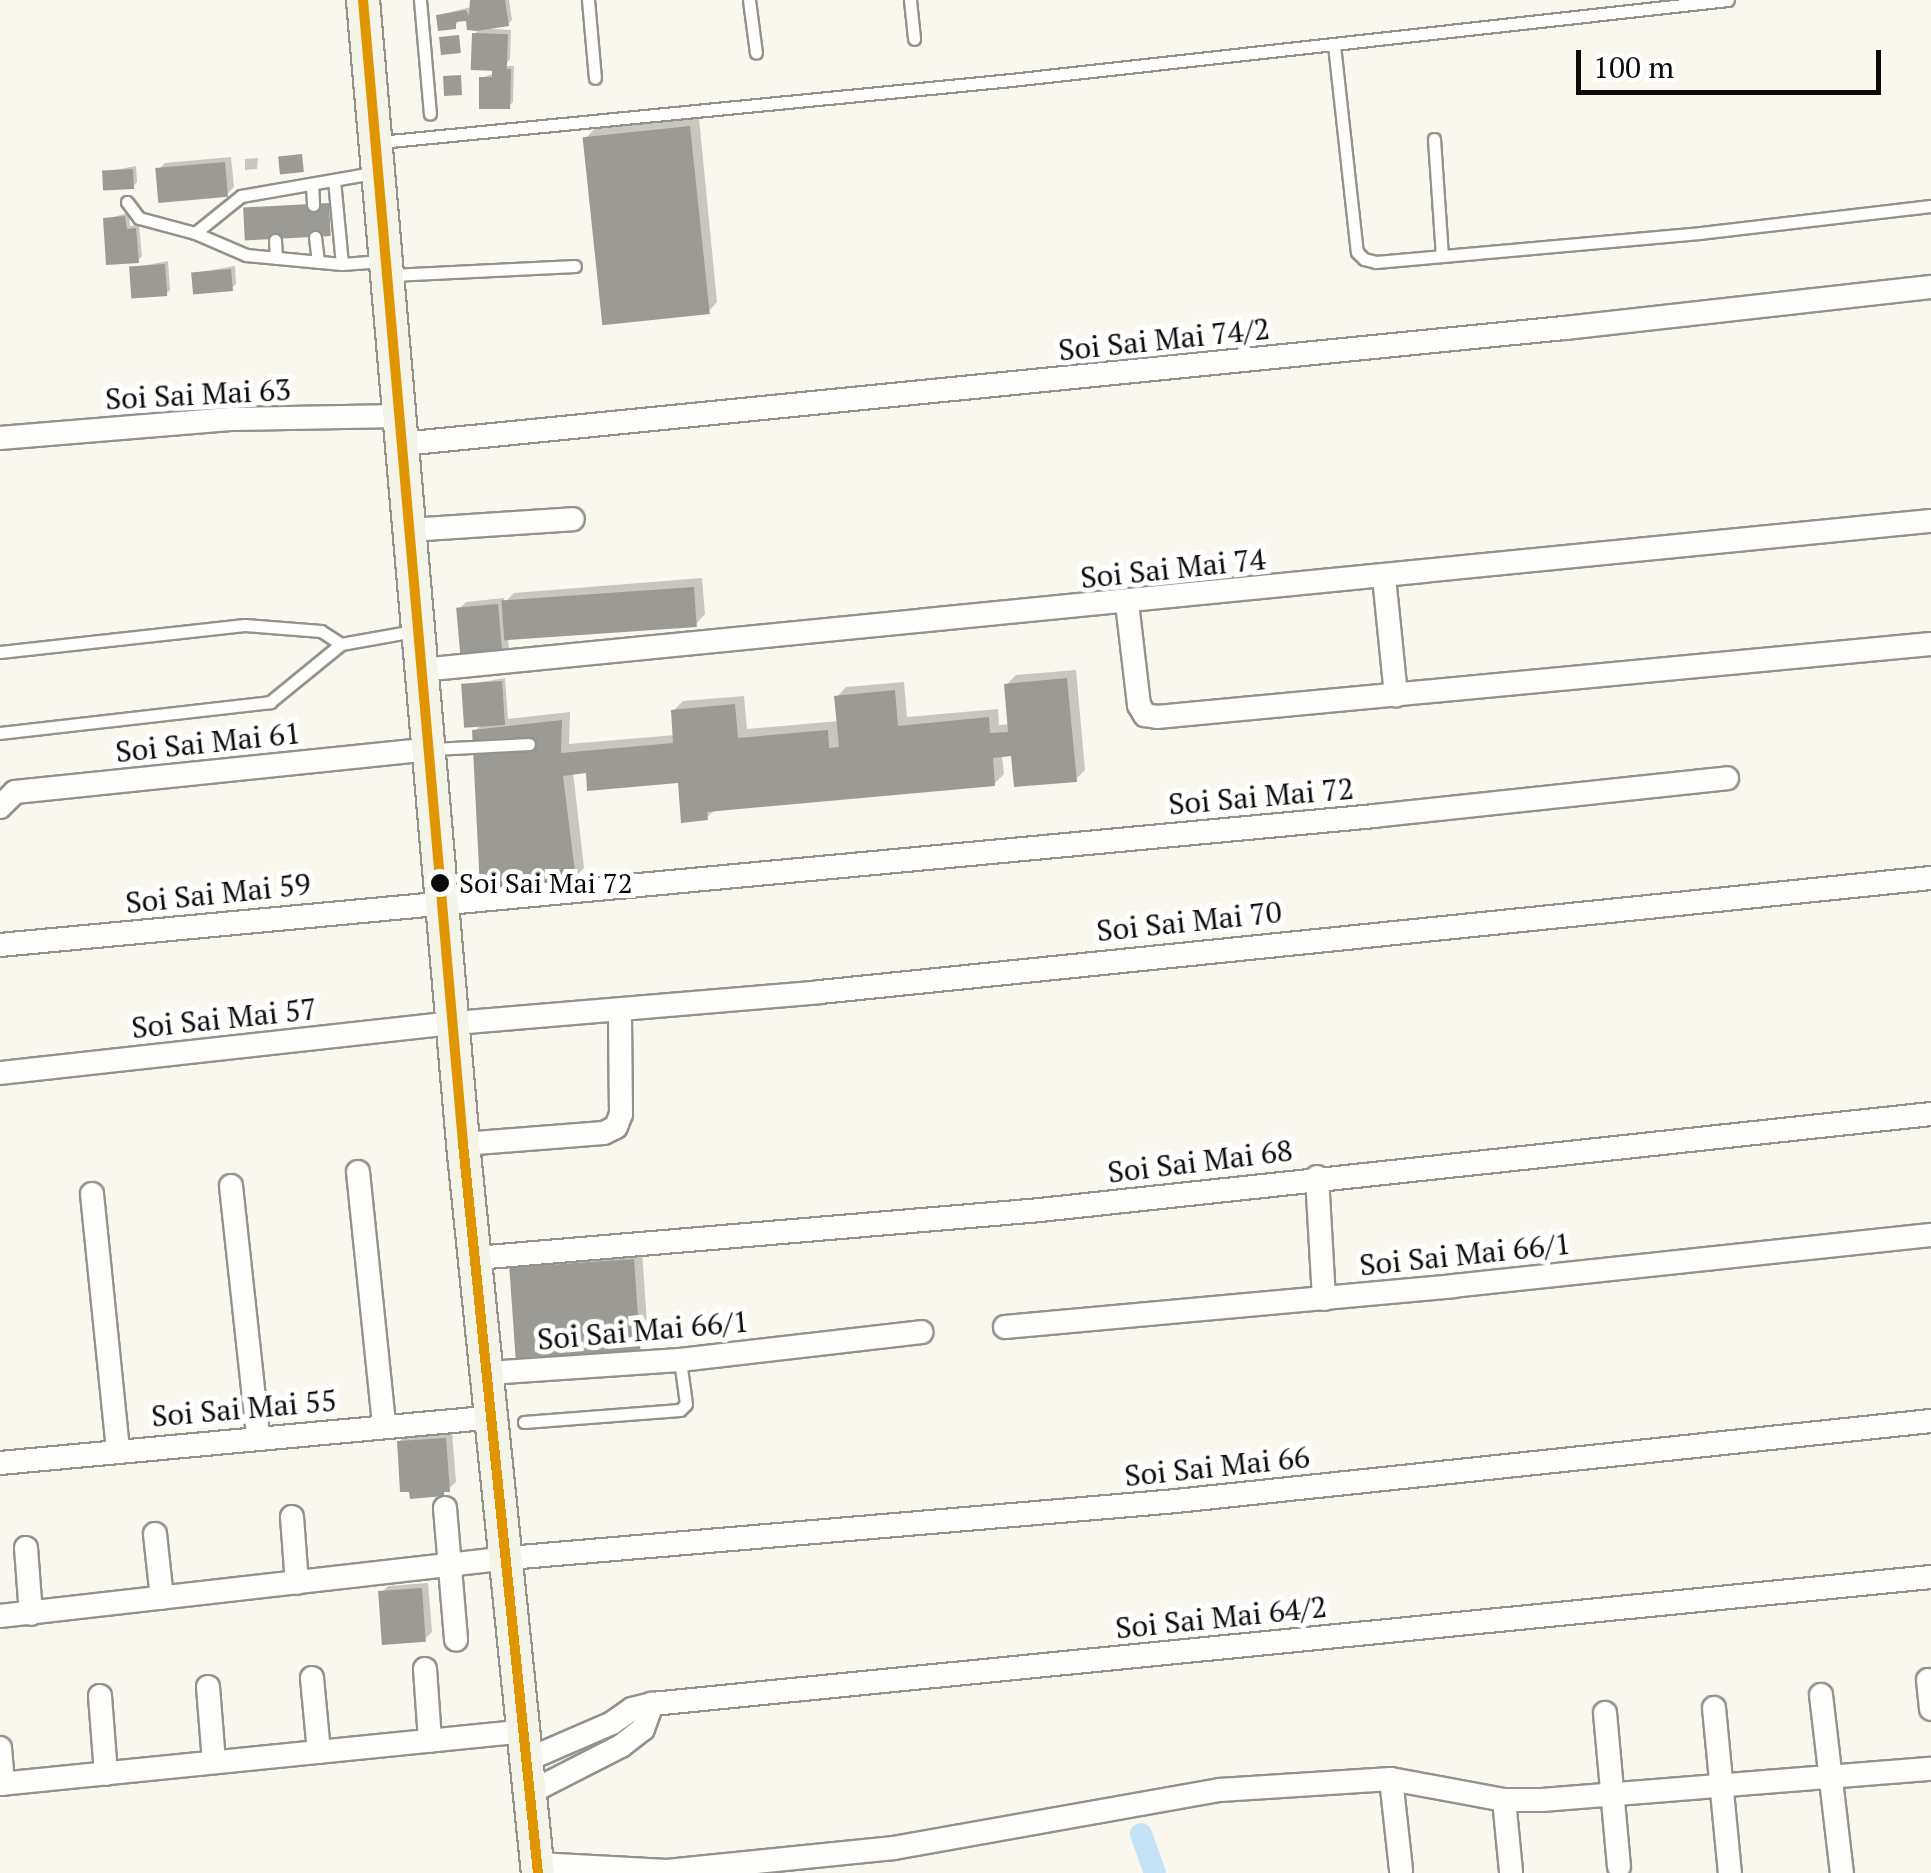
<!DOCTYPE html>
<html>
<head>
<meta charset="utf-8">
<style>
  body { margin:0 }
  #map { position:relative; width:1931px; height:1873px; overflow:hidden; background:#faf8ee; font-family:"PT Serif",serif }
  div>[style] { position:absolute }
  .shadow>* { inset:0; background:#0003 }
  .canal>* { height:22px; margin:-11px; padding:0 11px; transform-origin:11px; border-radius:11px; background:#c3e2f6 }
  .building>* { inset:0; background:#9c9a94; transform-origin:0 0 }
  .roads { filter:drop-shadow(2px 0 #93928d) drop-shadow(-2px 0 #93928d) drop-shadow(0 2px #93928d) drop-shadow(0 -2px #93928d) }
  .lane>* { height:11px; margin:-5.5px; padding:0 5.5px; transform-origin:5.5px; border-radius:5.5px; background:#fefefc }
  .street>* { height:22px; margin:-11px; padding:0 11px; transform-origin:11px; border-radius:11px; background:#fefefc }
  .secondary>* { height:32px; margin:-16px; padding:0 16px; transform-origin:16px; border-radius:16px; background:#f4f4e8 }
  .bus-1>* { height:10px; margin:-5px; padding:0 5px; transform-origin:5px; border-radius:5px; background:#df9601 }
  .dots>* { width:28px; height:28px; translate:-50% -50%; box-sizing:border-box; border:5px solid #fff; border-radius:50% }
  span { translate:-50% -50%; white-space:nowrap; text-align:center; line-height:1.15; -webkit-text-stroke:10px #fff; paint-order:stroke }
  .bus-label { font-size:28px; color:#0b0b0b }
  .left { translate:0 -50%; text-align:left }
  .street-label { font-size:30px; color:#0b0b0b }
  .scale { position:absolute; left:1576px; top:50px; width:305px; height:45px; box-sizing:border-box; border:5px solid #0b0b0b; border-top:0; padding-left:12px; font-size:30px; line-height:35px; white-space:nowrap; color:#0b0b0b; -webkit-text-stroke:8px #fff; paint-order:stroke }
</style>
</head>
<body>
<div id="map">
  <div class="shadow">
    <div style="clip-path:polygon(474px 0,509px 0,512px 20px,508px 24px,468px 18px,459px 19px,455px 27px,439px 15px,471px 7px)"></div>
    <div style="clip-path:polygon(480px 28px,511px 30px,510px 59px,504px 66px,514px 66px,513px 102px,509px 106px,481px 78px,495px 73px,500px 64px,475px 34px)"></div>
    <div style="clip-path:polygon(699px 118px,717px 302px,708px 312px,586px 138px,595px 128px)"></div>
    <div style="clip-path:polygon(231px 157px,234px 187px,227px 194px,158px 170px,165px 163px)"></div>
    <div style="clip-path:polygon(258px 158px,257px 169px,245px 170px,245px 159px)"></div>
    <div style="clip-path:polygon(136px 166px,137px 182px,133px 187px,104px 172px)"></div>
    <div style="clip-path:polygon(129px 213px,130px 226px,139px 225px,142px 256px,138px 260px,105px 219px)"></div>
    <div style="clip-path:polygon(168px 261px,170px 290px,166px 294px,132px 268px)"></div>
    <div style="clip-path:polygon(235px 266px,236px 284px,232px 288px,194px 273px)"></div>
    <div style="clip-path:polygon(702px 578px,705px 614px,696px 624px,508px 639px,509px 648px,502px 655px,459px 609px,466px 602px,504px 598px,504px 603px,514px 593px)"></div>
    <div style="clip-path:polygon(1076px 670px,1085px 770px,1076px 779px,1013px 754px,1002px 755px,1004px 774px,994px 784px,716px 809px,706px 818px,680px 780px,573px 772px,584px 868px,575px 877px,475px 731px,482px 724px,464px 685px,505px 678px,508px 719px,570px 712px,569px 744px,675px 735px,673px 711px,683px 701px,744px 696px,747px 729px,839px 721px,837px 697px,846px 687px,904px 682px,907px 717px,998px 709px,999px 725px,1010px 724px,1006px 685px,1016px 675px)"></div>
    <div style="clip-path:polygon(642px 1250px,648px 1338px,639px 1348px,512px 1269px,521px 1259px)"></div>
    <div style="clip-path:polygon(452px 1432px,456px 1482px,443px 1494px,411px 1489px,399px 1442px,406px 1435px)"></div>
    <div style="clip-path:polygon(428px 1583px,432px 1632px,425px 1639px,381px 1593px,388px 1586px)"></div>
  </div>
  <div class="canal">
    <div style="left:1141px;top:1834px;width:41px;rotate:70.3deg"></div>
  </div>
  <div class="building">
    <div style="clip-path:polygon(470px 0,505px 0,509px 26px,476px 31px,467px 30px,466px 21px,456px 22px,456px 29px,438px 31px,436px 15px,466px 10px,469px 16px)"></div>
    <div style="left:472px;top:33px;width:36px;height:37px;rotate:2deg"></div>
    <div style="left:459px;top:35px;width:18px;height:20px;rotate:84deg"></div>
    <div style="clip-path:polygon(492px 69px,511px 69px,510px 109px,479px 109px,479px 77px,492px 77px)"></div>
    <div style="left:461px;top:75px;width:20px;height:18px;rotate:87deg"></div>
    <div style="left:690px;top:126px;width:189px;height:108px;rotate:84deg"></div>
    <div style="left:302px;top:154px;width:18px;height:24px;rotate:84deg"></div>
    <div style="left:225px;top:162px;width:35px;height:70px;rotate:85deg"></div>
    <div style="left:133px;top:169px;width:20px;height:31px;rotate:87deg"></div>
    <div style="left:329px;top:203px;width:33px;height:86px;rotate:87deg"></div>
    <div style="clip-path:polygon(125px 216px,127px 229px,136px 228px,139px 263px,106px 265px,103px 218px)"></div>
    <div style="left:165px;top:264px;width:32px;height:36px;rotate:86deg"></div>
    <div style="left:231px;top:269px;width:22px;height:40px;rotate:85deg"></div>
    <div style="left:694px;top:587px;width:40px;height:193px;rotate:86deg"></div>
    <div style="left:498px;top:604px;width:54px;height:42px;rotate:85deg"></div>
    <div style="clip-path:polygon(1067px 678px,1077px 782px,1014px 787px,1011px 756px,993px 758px,995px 786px,707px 812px,708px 820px,681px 823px,678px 783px,587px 791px,586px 773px,563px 776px,576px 880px,480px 888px,472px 730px,562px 720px,561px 753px,673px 743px,671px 710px,735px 704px,738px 738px,828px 730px,829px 748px,839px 747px,834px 696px,895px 690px,898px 726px,989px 717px,990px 733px,1008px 732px,1004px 684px)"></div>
    <div style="left:502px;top:681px;width:44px;height:41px;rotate:86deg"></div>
    <div style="left:634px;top:1259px;width:91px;height:125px;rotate:86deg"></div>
    <div style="clip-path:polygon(446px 1438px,450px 1492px,444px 1492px,444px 1496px,410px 1499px,409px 1492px,400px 1492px,397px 1441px)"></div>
    <div style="left:422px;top:1588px;width:54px;height:44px;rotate:86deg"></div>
  </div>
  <div class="roads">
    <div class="lane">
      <div style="left:420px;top:0;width:114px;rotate:85deg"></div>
      <div style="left:588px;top:0;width:78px;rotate:84.9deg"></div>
      <div style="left:749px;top:0;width:53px;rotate:82.5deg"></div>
      <div style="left:910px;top:0;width:39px;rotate:84deg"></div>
      <div style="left:1334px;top:45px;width:208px;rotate:83.7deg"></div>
      <div style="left:1357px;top:252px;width:10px;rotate:45deg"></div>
      <div style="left:1364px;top:259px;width:12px;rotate:14deg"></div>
      <div style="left:1376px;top:262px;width:325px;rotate:-5.1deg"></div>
      <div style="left:1700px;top:233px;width:233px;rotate:-6.7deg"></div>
      <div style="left:1434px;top:139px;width:117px;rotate:86.1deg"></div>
      <div style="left:380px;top:142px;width:634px;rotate:-5.61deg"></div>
      <div style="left:1011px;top:80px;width:721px;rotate:-6.37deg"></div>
      <div style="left:373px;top:173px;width:134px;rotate:170.1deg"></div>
      <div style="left:241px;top:196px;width:59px;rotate:141.2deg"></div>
      <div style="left:195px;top:233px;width:56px;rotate:23.3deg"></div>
      <div style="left:246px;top:255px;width:96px;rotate:5.4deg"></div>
      <div style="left:342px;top:264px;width:40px;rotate:-4.3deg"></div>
      <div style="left:334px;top:180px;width:84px;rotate:84.6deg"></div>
      <div style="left:312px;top:184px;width:21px;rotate:87deg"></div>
      <div style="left:127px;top:202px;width:20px;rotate:53deg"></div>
      <div style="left:139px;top:218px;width:58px;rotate:15deg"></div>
      <div style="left:315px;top:237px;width:25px;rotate:83deg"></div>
      <div style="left:275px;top:240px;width:18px;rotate:87deg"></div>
      <div style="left:392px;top:275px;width:183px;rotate:-2.8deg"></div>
      <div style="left:0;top:652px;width:246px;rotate:-6.3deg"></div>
      <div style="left:245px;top:625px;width:76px;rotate:4.5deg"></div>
      <div style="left:321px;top:631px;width:24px;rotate:33deg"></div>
      <div style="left:341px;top:644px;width:74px;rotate:-10.1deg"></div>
      <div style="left:0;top:733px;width:272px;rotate:-6.5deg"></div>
      <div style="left:270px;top:702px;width:92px;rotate:-39.2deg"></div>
      <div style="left:434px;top:749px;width:95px;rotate:-3deg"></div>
      <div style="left:524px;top:1422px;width:156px;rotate:-4.4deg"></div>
      <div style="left:680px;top:1410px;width:8px;rotate:-45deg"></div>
      <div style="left:686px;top:1404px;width:44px;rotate:-97.8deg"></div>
    </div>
    <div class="street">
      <div style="left:0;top:438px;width:234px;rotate:-4.7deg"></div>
      <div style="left:233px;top:419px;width:167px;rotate:-1deg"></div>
      <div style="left:402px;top:444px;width:1169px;rotate:-5.7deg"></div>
      <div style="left:1565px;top:328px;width:368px;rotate:-6.4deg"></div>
      <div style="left:409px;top:530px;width:164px;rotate:-3.8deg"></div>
      <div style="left:1384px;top:577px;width:119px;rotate:84.2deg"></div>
      <div style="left:1127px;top:603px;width:103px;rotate:83.3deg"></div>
      <div style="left:1139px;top:705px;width:12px;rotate:59deg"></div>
      <div style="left:1145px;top:715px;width:12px;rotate:9deg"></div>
      <div style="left:1157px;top:717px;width:777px;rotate:-5.39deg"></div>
      <div style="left:421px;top:670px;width:1517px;rotate:-5.64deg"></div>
      <div style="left:0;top:807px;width:21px;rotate:-45deg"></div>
      <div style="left:15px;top:792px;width:415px;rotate:-5.9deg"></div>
      <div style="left:0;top:945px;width:1380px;rotate:-5.36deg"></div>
      <div style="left:1374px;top:816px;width:355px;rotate:-6.1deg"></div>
      <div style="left:0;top:1073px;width:457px;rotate:-6.3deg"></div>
      <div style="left:454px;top:1023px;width:367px;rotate:-4.8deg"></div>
      <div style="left:820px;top:992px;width:1117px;rotate:-5.86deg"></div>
      <div style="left:463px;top:1144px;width:141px;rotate:-4.5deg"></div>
      <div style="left:604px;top:1133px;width:13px;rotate:-27deg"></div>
      <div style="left:616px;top:1127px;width:14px;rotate:-69deg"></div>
      <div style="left:621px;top:1114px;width:103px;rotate:-90.6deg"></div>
      <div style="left:358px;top:1172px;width:254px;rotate:84.1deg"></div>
      <div style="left:1317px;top:1177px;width:122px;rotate:86.7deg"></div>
      <div style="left:231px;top:1186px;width:251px;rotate:83.8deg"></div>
      <div style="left:92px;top:1194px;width:257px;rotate:84.2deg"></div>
      <div style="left:476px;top:1258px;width:566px;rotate:-4.86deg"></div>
      <div style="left:1040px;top:1210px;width:896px;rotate:-6.15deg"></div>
      <div style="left:1005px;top:1327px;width:450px;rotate:-5.2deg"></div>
      <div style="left:1453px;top:1286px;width:481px;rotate:-6.1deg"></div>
      <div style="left:488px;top:1373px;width:192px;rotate:-3.9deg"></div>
      <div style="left:680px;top:1360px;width:243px;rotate:-6.6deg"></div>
      <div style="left:0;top:1463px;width:495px;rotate:-5.3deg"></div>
      <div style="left:445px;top:1508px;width:132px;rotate:85.2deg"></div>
      <div style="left:292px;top:1517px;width:66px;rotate:85.7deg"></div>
      <div style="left:155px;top:1534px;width:64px;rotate:83.8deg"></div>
      <div style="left:26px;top:1548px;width:66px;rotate:85.7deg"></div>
      <div style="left:0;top:1616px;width:512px;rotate:-6.5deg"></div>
      <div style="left:509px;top:1558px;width:669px;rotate:-4.88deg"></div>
      <div style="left:1176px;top:1501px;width:759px;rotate:-6.05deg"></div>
      <div style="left:425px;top:1669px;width:72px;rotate:86deg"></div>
      <div style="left:312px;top:1678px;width:74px;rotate:84.6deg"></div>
      <div style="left:1928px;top:1680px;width:29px;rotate:84deg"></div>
      <div style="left:208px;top:1687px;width:75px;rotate:85.4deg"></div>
      <div style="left:1821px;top:1695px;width:179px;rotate:83.3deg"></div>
      <div style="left:100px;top:1696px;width:78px;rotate:85.6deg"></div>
      <div style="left:1714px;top:1708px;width:166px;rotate:84.5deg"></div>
      <div style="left:1605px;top:1713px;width:154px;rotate:84.8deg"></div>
      <div style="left:0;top:1748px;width:36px;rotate:85deg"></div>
      <div style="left:529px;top:1759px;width:90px;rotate:-23.4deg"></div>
      <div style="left:612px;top:1723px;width:24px;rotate:-35deg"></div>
      <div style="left:632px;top:1709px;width:21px;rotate:-14deg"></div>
      <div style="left:652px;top:1704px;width:1285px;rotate:-5.67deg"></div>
      <div style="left:1391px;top:1779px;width:92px;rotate:83.7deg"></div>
      <div style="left:0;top:1784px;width:529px;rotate:-5.75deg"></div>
      <div style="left:531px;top:1792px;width:101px;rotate:-27.1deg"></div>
      <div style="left:621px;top:1746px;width:28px;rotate:-38deg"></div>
      <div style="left:643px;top:1729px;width:27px;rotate:-70deg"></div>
      <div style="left:1504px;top:1800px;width:72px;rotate:84.4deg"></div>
      <div style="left:538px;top:1864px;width:129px;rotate:3.1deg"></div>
      <div style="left:667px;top:1871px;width:228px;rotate:-5.8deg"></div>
      <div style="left:894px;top:1848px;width:331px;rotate:-10.1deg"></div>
      <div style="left:1220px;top:1790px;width:171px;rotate:-3.7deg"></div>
      <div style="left:1391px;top:1779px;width:115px;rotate:10.5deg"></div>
      <div style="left:1504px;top:1800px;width:38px"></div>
      <div style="left:1542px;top:1800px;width:390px;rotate:-4.6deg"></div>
    </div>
    <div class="secondary">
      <div style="left:363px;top:0;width:1148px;rotate:85deg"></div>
      <div style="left:463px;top:1144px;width:733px;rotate:84.13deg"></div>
    </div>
  </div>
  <div class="bus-1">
    <div style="left:363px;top:0;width:1148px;rotate:85deg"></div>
    <div style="left:463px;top:1144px;width:733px;rotate:84.13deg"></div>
  </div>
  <div class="dots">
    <div style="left:440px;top:883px;background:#0b0b0b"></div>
  </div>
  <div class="bus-label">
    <span class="left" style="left:459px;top:883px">Soi Sai Mai 72</span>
  </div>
  <div class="street-label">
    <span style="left:1164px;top:339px;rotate:-6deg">Soi Sai Mai 74/2</span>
    <span style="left:198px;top:394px;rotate:-3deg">Soi Sai Mai 63</span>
    <span style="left:1173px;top:568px;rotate:-6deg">Soi Sai Mai 74</span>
    <span style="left:208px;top:742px;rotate:-6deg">Soi Sai Mai 61</span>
    <span style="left:1261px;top:796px;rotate:-5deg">Soi Sai Mai 72</span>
    <span style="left:218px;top:893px;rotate:-6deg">Soi Sai Mai 59</span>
    <span style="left:1189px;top:921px;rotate:-6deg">Soi Sai Mai 70</span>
    <span style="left:224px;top:1018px;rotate:-6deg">Soi Sai Mai 57</span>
    <span style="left:1200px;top:1161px;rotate:-7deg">Soi Sai Mai 68</span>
    <span style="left:1465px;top:1254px;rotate:-6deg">Soi Sai Mai 66/1</span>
    <span style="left:643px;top:1330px;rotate:-5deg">Soi Sai Mai 66/1</span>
    <span style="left:244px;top:1408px;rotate:-5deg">Soi Sai Mai 55</span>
    <span style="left:1217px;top:1466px;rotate:-6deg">Soi Sai Mai 66</span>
    <span style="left:1221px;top:1617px;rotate:-6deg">Soi Sai Mai 64/2</span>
  </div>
  <div class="scale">100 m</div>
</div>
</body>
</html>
